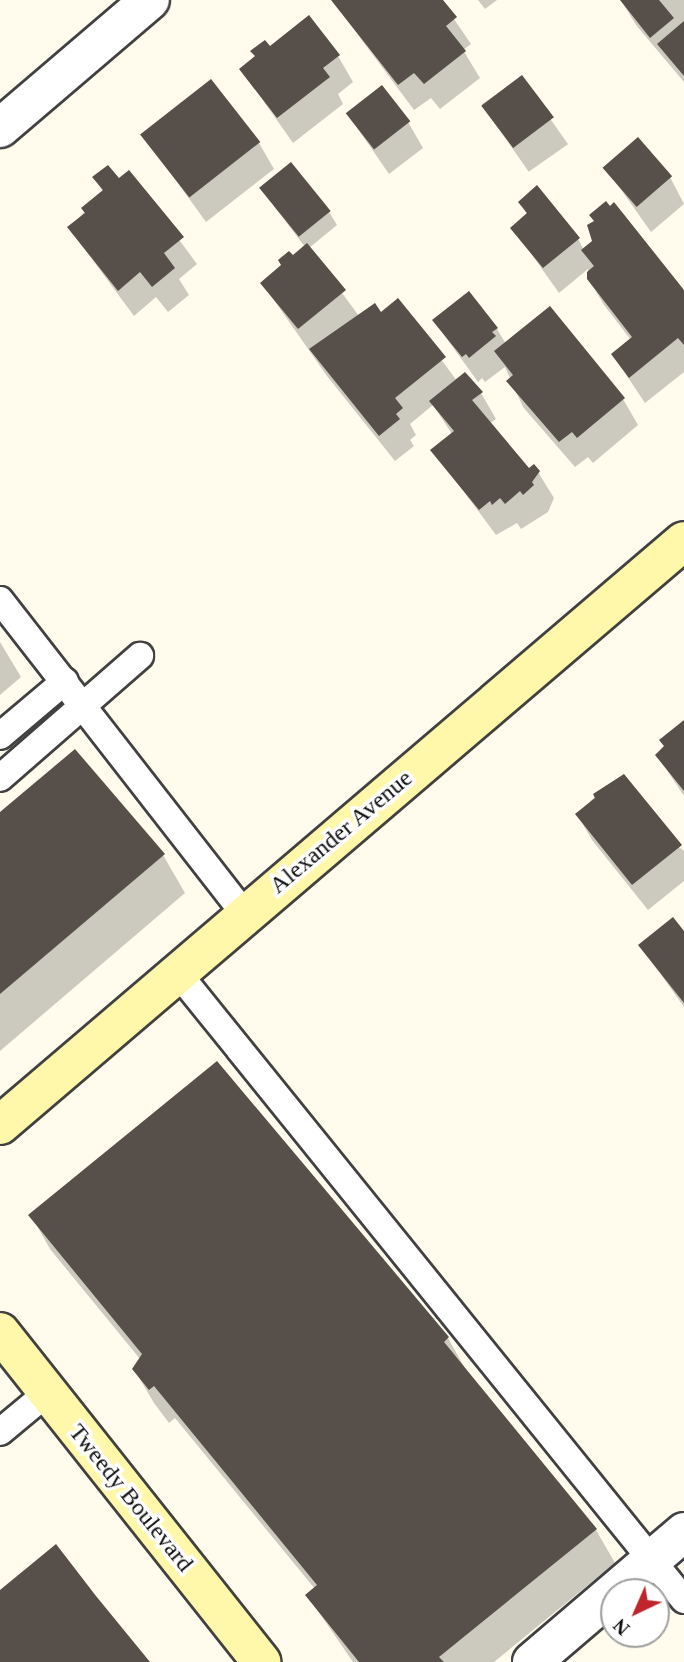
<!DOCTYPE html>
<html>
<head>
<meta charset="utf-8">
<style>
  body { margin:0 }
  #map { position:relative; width:684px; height:1662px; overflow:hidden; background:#fffcee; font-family:Georgia,serif }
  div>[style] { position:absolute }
  .shadow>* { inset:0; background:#0003; transform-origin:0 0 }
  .building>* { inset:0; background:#564f4a; transform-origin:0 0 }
  .roads { filter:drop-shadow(2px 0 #414141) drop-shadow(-2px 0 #414141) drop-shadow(0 2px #414141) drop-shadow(0 -2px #414141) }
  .lane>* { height:26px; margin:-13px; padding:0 13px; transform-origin:13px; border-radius:13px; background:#fff }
  .street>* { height:38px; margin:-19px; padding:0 19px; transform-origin:19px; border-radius:19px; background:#fff }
  .secondary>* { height:38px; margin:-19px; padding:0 19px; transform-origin:19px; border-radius:19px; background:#fff7a9 }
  span { translate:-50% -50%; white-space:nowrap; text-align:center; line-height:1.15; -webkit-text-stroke:7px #fff; paint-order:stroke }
  .street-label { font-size:24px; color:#0e0e0e }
  .north { position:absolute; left:600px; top:1578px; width:70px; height:70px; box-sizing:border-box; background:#fff; border:2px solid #9f9f9f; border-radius:50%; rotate:224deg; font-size:19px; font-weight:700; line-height:28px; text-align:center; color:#0e0e0e }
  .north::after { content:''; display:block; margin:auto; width:24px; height:32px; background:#bf252a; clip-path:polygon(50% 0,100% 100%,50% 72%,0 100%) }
</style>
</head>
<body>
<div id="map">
  <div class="shadow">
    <div style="clip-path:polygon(332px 0,441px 0,471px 44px,463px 50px,480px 78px,440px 109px,431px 98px,414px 110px)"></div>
    <div style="clip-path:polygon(478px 0,497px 0,485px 9px)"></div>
    <div style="clip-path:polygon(621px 0,684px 0,684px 82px,636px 25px)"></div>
    <div style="clip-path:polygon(269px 48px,338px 56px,353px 82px,338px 94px,343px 104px,293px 143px,241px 69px)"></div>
    <div style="left:521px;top:77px;width:82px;height:48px;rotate:55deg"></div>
    <div style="clip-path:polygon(347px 113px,408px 122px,423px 148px,389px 174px)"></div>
    <div style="clip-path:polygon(143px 135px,259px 143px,274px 169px,206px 222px)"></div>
    <div style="clip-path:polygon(605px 167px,670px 177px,684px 204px,651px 232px)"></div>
    <div style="clip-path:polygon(129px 172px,197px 264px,179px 279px,189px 295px,168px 312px,156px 297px,134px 316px,69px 228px,103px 192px,95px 178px,119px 181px)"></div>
    <div style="clip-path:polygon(261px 189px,329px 212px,337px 225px,309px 248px,359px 316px,381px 314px,398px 301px,457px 381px,481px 393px,496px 419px,489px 424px,528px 470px,538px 472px,554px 498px,548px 512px,521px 529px,517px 523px,496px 535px,433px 450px,452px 434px,433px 405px,410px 424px,416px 435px,410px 440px,414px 446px,395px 461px,327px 376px,262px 283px,305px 247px)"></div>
    <div style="clip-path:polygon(520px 202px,578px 239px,584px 250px,684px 292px,684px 372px,645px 403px,613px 355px,631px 340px,604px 305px,588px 278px,588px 269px,559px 293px,513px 228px,527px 215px)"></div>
    <div style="clip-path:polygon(434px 321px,497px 329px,506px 344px,623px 399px,638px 425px,593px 463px,588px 457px,575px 467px,523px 407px,505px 367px,485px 382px,482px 378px,478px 382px)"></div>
    <div style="clip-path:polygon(0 642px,21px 677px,0 695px)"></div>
    <div style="clip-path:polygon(684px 722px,684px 796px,657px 755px)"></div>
    <div style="clip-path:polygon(604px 788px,684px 851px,684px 881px,648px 910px,592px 840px,577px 814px)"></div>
    <div style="clip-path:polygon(0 815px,163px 855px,185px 893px,0 1051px)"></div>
    <div style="clip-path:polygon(684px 934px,684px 1007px,640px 945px)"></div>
    <div style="clip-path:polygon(217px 1064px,448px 1338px,467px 1372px,596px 1530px,615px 1563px,494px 1662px,353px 1662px,307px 1595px,315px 1589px,175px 1418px,169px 1423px,154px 1403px,134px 1369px,140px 1359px,50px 1249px,31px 1215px)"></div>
  </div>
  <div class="building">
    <div style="clip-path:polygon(331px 0,443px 0,457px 17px,446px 26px,466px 51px,424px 84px,414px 73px,398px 85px)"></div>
    <div style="clip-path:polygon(620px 0,659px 0,674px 18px,650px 38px)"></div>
    <div style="clip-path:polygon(309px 15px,340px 55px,323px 68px,330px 77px,277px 118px,239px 69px,255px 56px,250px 51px,265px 40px,270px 46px)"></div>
    <div style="clip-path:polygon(684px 21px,684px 76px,657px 44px)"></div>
    <div style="left:522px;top:75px;width:53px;height:51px;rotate:53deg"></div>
    <div style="left:211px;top:79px;width:80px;height:90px;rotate:52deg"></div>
    <div style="left:382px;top:85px;width:46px;height:46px;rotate:52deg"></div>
    <div style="left:638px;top:137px;width:52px;height:47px;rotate:49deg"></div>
    <div style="left:291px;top:162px;width:63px;height:41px;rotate:51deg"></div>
    <div style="clip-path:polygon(108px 165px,119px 178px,129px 170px,184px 237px,164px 253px,175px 268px,152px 287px,140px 272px,118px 291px,67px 227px,85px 213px,81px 208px,103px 190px,92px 177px)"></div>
    <div style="clip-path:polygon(537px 185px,580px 238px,543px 268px,510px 228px,527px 213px,518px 202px)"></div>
    <div style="clip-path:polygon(606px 201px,610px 206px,614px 202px,684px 290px,684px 345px,678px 338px,629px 378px,611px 354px,632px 337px,587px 279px,587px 272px,594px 266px,581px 250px,592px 241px,587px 225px,594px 221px,589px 215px)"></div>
    <div style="clip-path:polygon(307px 243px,346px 290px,298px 329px,260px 283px,281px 265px,278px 260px,289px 251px,293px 255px)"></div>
    <div style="clip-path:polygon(469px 291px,498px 328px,492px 332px,496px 336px,469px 358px,466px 354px,462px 357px,432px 320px)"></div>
    <div style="clip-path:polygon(398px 298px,446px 357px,395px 398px,403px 408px,396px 414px,400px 419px,379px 436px,309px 349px,375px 303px,381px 312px)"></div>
    <div style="clip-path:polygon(550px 306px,625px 398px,577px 438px,572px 432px,559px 442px,506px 381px,513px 375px,494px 351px)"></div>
    <div style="clip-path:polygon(465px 372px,483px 392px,472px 400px,529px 468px,534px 464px,540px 471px,532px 482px,534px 485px,523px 495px,520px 491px,505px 504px,500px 498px,492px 505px,490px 501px,479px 510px,430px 450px,454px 431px,429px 401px)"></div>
    <div style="clip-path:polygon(684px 720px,684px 791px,655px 755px,664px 746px,659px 740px)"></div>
    <div style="clip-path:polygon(75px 749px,165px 854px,0 994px,0 812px)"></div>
    <div style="clip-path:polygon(624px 774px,682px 845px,632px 885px,575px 814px,595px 798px,593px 794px)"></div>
    <div style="clip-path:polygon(673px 917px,684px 931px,684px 1003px,638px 945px)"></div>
    <div style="clip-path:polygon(217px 1061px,449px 1337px,444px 1342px,597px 1529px,439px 1657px,444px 1662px,359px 1662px,305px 1595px,317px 1585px,154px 1386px,149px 1390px,132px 1369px,142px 1354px,28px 1215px)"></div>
    <div style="clip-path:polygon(56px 1544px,96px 1596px,150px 1662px,0 1662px,0 1590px)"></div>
  </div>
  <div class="roads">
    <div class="lane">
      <div style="left:0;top:600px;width:399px;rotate:52.1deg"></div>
      <div style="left:0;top:736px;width:85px;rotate:-40.2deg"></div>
      <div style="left:0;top:778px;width:186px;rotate:-41.1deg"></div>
      <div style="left:177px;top:972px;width:807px;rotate:51.09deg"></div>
      <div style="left:0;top:1432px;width:61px;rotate:-39.7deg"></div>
    </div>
    <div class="street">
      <div style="left:0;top:128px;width:197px;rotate:-40.5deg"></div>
      <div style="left:532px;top:1662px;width:200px;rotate:-40.5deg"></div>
    </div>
    <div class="secondary">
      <div style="left:0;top:1125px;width:899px;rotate:-40.49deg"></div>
      <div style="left:0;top:1332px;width:421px;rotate:51.6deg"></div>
    </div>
  </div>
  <div class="street-label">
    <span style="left:341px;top:832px;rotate:-40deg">Alexander Avenue</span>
    <span style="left:131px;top:1498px;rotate:51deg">Tweedy Boulevard</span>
  </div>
  <div class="north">N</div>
</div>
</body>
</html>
